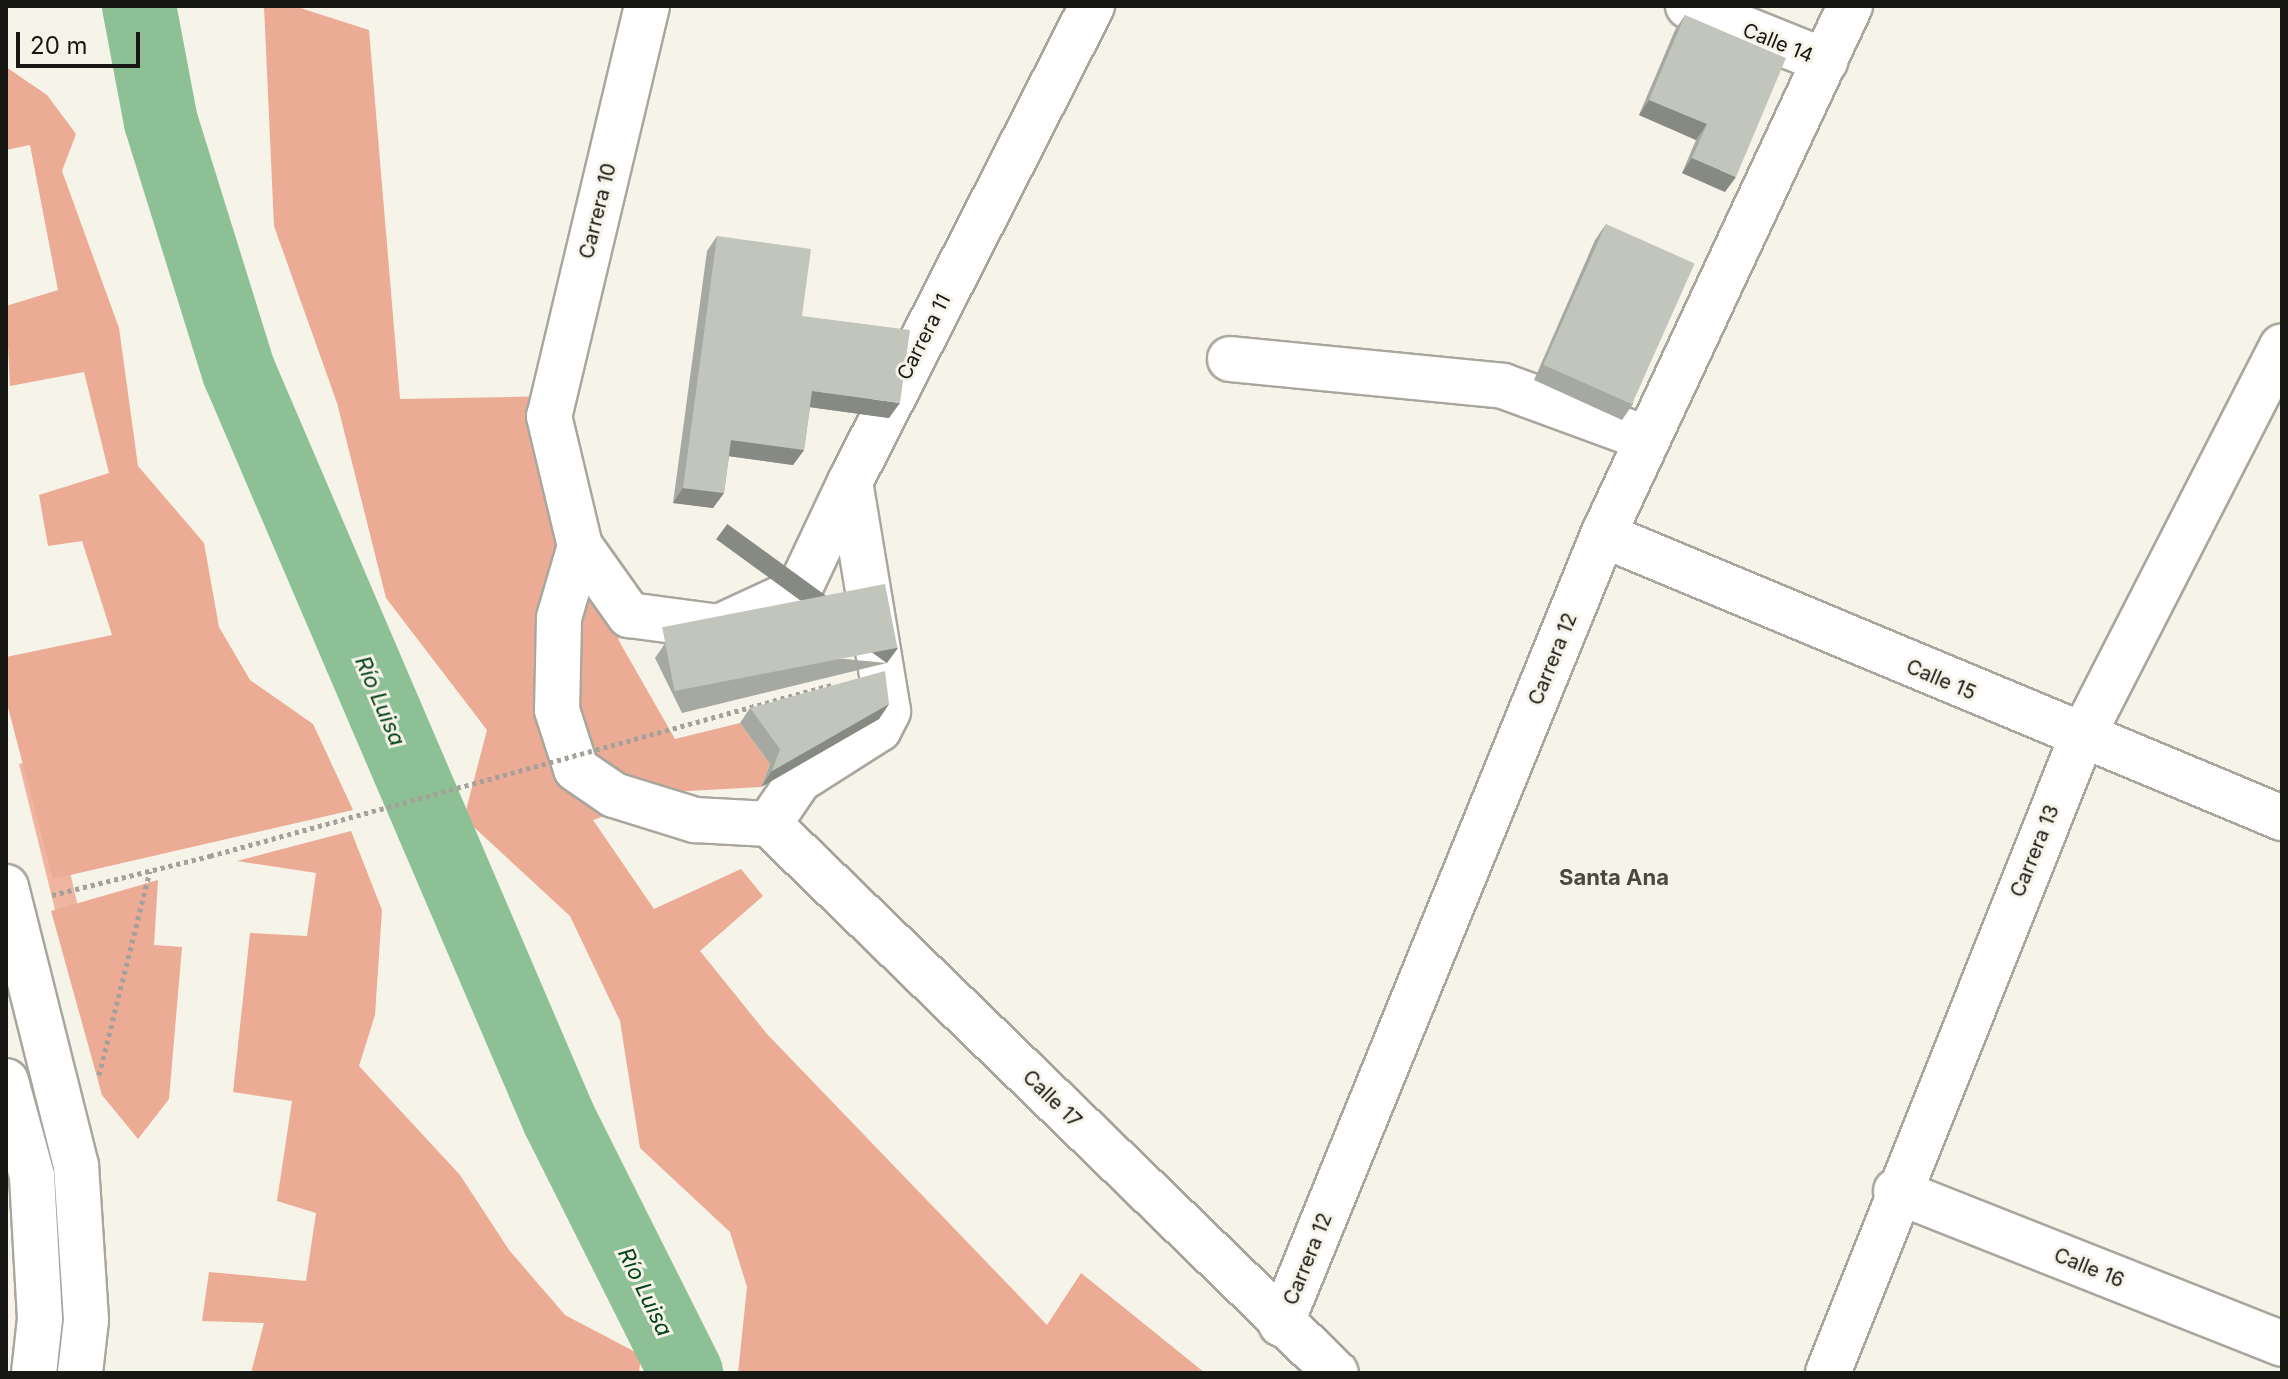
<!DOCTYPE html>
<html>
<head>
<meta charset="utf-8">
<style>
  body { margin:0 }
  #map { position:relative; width:2288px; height:1379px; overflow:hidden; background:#f6f3e9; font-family:Inter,sans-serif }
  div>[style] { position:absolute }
  .green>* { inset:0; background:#f0b5a1 }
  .forest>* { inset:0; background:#ecab94 }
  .river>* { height:74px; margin:-37px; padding:0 37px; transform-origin:37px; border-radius:37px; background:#8dc195 }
  .path>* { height:5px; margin-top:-2.5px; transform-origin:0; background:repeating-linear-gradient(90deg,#a3a19a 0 4px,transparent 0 8px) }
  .roads { filter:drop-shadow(2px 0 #a9a69d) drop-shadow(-2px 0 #a9a69d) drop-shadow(0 2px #a9a69d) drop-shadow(0 -2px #a9a69d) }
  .minor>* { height:44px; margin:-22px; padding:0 22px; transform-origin:22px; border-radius:22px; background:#fff }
  .path-bridge>* { height:5px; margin-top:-2.5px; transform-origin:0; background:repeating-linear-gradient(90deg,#a3a19a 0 4px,transparent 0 8px) }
  .wall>* { inset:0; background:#a6a9a1 }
  .shaded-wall>* { inset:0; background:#878a83; transform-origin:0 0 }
  .building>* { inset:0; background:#c1c5bb; transform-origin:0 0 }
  span { translate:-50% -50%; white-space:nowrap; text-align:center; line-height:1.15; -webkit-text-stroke:6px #f6f3e9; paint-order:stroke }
  .street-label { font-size:20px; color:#171713 }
  .water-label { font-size:22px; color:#044219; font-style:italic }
  .neighbourhood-label { font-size:22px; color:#4a4840; font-weight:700 }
  .frame { position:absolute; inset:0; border:8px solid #171713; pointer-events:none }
  .scale { position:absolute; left:16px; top:32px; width:124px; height:36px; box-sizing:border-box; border:4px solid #171713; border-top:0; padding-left:10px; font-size:24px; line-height:28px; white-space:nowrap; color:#171713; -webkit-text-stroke:6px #f6f3e9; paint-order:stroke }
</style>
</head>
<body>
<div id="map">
  <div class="green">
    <div style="clip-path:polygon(44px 758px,105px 1025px,84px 1027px,19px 764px)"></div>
  </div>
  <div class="forest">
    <div style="clip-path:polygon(264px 6px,294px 6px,369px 30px,400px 399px,558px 396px,619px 641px,675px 739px,740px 723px,770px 764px,761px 787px,670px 792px,593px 820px,654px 909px,741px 869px,763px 896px,700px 951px,767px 1034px,1047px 1325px,1081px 1273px,1205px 1373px,738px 1373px,747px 1287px,730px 1232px,640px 1148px,620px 1021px,570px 916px,464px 818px,487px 730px,386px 598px,337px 403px,274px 226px)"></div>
    <div style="clip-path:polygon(6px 67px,47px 95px,76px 134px,62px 171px,119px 328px,138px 466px,204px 543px,219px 627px,250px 680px,313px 724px,353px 810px,53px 879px,6px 700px,6px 657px,112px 635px,82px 541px,48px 546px,39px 495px,109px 473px,84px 372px,10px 386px,6px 306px,58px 290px,30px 145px,6px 150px)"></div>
    <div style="clip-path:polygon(351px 831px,382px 910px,375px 1015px,359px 1066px,460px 1175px,509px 1250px,565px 1315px,641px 1355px,639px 1373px,251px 1373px,264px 1323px,202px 1321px,209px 1272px,306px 1281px,316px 1213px,277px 1201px,292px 1101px,233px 1092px,250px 933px,307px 936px,316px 873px,237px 861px)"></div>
    <div style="clip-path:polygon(158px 880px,154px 945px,182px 947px,169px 1099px,138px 1139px,102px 1095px,51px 911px)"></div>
  </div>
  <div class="river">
    <div style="left:139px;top:6px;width:118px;rotate:79.3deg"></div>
    <div style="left:161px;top:122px;width:262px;rotate:72.7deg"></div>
    <div style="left:239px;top:372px;width:813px;rotate:66.81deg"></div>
    <div style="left:559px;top:1119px;width:284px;rotate:63.4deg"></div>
  </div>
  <div class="path">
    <div style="left:52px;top:895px;width:163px;rotate:-13.9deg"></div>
    <div style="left:99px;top:1075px;width:210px;rotate:-76deg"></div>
  </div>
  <div class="roads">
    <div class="minor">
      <div style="left:647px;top:6px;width:422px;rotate:103.4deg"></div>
      <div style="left:549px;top:416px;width:134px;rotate:76.6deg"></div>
      <div style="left:580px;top:546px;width:85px;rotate:54.6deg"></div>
      <div style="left:629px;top:615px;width:91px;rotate:7.6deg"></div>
      <div style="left:719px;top:627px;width:88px;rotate:-24.8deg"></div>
      <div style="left:799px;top:590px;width:119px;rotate:-64.7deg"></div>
      <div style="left:1688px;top:6px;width:148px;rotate:21.9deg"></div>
      <div style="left:1230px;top:359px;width:274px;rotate:5.6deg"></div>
      <div style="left:1503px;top:386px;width:154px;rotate:20.1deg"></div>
      <div style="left:1603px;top:535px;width:736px;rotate:22.63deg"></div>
      <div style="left:580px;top:546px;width:75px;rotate:106.3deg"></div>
      <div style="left:559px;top:618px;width:92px;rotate:91.2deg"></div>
      <div style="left:557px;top:710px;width:62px;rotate:72.1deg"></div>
      <div style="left:576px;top:769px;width:46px;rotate:34.4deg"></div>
      <div style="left:614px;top:795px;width:85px;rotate:17.2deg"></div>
      <div style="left:695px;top:820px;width:74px;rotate:3.1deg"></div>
      <div style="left:769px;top:824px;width:53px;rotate:-55.7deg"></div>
      <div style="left:799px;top:780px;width:95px;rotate:-32.5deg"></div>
      <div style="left:879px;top:729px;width:20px;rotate:-63deg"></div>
      <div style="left:888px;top:711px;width:232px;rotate:-99.4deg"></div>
      <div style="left:850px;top:482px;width:534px;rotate:-63.05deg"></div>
      <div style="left:769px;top:824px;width:789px;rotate:44.08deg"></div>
      <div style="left:6px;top:887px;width:287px;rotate:75.9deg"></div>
      <div style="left:76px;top:1165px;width:155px;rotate:86.3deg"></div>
      <div style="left:86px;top:1320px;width:53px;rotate:96.5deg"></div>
      <div style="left:6px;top:1081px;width:98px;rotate:74.7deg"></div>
      <div style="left:32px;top:1176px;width:143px;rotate:86.8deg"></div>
      <div style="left:40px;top:1319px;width:54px;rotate:96.3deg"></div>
      <div style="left:1896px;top:1191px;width:415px;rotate:21.6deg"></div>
      <div style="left:1281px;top:1324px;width:852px;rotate:-67.8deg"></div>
      <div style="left:1603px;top:535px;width:584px;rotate:-64.97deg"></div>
      <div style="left:1828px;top:1373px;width:683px;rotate:-68.25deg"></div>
      <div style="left:2081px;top:739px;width:441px;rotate:-62.9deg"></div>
    </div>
  </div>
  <div class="path-bridge">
    <div style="left:210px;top:856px;width:644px;rotate:-15.4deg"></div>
  </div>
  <div class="wall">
    <div style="clip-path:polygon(1685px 15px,1725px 192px,1682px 173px,1696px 140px,1639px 115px,1675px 30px)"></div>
    <div style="clip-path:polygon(1606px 224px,1633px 404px,1622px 420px,1534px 380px,1595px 240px)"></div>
    <div style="clip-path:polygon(717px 236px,802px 316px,889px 418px,810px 407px,804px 450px,793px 465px,729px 456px,724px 493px,713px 508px,673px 503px,707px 251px)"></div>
    <div style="clip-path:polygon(666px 642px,887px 663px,682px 713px,655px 658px)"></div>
    <div style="clip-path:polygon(889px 704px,879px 719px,761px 787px,770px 764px,740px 723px,750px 708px)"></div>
  </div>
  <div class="shaded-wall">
    <div style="clip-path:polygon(1649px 100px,1707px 124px,1696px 140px,1639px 115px)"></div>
    <div style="clip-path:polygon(1692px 158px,1736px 177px,1725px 192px,1682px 173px)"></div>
    <div style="clip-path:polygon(812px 391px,900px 403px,889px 418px,801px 406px)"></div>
    <div style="clip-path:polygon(731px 440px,804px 450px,793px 465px,720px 455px)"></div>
    <div style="clip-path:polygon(683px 488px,724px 493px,713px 508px,673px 503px)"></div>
    <div style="left:898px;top:648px;width:19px;height:211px;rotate:126deg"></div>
    <div style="clip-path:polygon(889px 704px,879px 719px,761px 787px,772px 771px)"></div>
  </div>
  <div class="building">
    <div style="clip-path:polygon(1685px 15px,1786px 58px,1736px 177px,1692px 158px,1707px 124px,1649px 100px)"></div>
    <div style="left:1606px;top:224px;width:97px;height:154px;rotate:24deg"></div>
    <div style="clip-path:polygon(717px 236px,811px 249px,802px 316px,910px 330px,900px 403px,812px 391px,804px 450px,731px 440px,724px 493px,683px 488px)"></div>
    <div style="left:885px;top:584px;width:65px;height:227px;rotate:79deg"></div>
    <div style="clip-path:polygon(885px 671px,889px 704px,772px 771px,780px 749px,750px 708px)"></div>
  </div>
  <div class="street-label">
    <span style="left:1778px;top:43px;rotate:22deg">Calle 14</span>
    <span style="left:598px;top:211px;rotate:-76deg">Carrera 10</span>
    <span style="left:924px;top:337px;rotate:-63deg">Carrera 11</span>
    <span style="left:1553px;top:659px;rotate:-68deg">Carrera 12</span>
    <span style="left:1941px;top:680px;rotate:23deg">Calle 15</span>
    <span style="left:2035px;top:851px;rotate:-68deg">Carrera 13</span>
    <span style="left:1052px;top:1099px;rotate:44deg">Calle 17</span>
    <span style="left:1308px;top:1259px;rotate:-68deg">Carrera 12</span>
    <span style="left:2089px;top:1268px;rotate:22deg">Calle 16</span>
  </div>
  <div class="water-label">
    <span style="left:380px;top:701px;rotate:67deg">Río Luisa</span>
    <span style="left:645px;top:1292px;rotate:64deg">Río Luisa</span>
  </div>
  <div class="neighbourhood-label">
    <span style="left:1614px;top:878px">Santa Ana</span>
  </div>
  <div class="frame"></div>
  <div class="scale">20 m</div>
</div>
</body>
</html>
